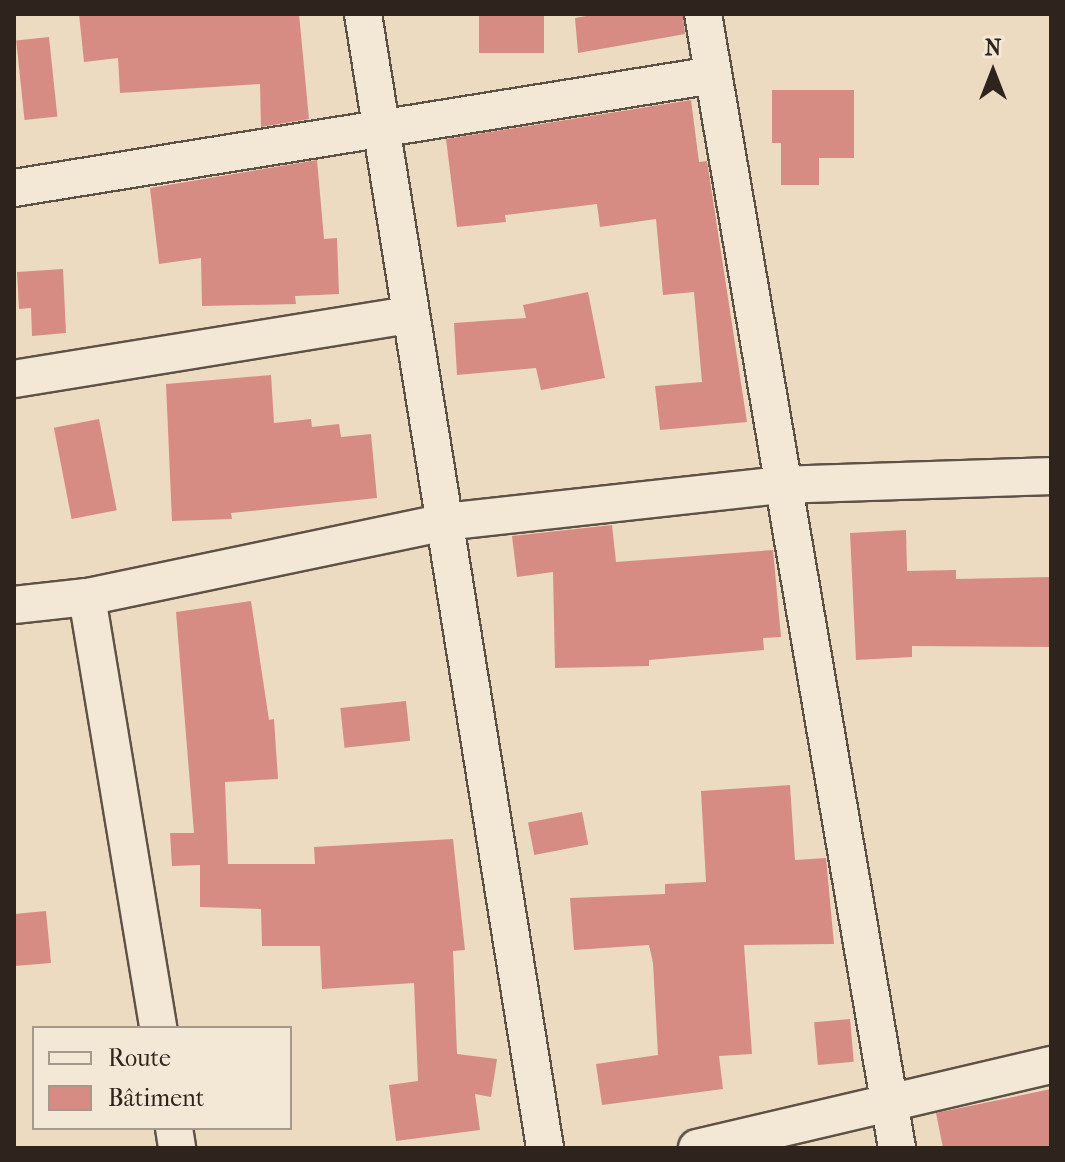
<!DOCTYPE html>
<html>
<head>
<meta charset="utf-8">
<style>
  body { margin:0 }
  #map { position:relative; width:1065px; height:1162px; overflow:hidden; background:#ecdbc0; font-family:"IM FELL French Canon",serif }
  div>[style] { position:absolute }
  .building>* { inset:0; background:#d78c83; transform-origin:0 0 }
  .roads { filter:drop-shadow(2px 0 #5e5146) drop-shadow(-2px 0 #5e5146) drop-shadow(0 2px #5e5146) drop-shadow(0 -2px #5e5146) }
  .street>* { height:36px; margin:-18px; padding:0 18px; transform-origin:18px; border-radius:18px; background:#f3e8d6 }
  span { translate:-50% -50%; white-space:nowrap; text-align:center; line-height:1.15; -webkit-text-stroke:6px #f3e8d6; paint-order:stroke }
  .frame { position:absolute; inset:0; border:16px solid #2f231e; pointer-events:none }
  .legend { position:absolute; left:32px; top:1026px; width:260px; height:104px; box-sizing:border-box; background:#f3e8d6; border:2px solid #a5998c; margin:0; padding:10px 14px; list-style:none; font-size:24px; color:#2f231e }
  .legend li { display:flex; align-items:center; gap:16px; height:40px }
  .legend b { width:40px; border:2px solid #a5998c }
  .north { position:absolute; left:953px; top:32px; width:80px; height:80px; -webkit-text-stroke:6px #f3e8d6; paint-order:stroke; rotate:0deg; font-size:22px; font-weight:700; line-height:32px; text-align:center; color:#2f231e }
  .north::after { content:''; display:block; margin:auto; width:28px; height:36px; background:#2f231e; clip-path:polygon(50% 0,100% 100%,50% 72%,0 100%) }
</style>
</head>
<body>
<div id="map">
  <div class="building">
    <div style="clip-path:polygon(79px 14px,299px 14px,309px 119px,261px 127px,260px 84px,120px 93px,118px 58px,84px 62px)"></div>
    <div style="left:479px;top:14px;width:65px;height:39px"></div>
    <div style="clip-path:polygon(598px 14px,683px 14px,685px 34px,578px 53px,575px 18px)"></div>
    <div style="left:49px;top:37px;width:80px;height:33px;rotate:84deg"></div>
    <div style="clip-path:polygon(772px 90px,854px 90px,854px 158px,819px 158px,819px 185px,781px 185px,781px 143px,772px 143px)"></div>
    <div style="clip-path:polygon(691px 100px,699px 162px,707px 161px,747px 422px,660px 430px,655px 386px,702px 382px,694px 292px,663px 295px,656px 219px,600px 227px,597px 204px,505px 215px,506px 222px,457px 227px,446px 139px)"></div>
    <div style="clip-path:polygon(317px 160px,324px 239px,337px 238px,339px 294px,295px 296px,296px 304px,202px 306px,201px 258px,159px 264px,150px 188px)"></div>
    <div style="clip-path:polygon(63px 269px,66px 333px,32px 336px,31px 308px,19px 309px,17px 272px)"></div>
    <div style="clip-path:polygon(588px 292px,605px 378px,541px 390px,536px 368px,457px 375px,454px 323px,526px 318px,523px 305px)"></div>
    <div style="clip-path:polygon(271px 375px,274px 423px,311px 419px,312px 427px,339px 424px,341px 437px,371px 434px,377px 498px,231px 513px,232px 519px,172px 521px,166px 384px)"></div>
    <div style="left:99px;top:419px;width:93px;height:46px;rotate:79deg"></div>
    <div style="clip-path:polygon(612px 525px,616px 562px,773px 550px,781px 637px,763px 638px,764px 650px,649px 660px,649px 666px,555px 668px,553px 572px,517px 577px,512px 536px)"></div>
    <div style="clip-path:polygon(906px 530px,907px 571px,956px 570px,956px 579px,1051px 577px,1051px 647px,912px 646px,912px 657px,856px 660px,850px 533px)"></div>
    <div style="clip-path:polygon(251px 601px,269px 720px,274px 719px,278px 779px,225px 782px,228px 864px,315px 864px,314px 847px,453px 839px,465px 950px,453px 951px,457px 1054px,497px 1059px,491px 1097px,475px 1094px,480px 1130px,396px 1141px,389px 1085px,418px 1081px,414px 983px,322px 989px,320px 946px,262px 946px,261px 909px,200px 907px,200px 865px,172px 866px,170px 833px,194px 833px,176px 612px)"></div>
    <div style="left:406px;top:701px;width:40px;height:66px;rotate:84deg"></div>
    <div style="clip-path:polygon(790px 785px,795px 860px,826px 858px,834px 944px,744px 945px,752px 1054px,719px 1056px,723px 1089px,602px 1105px,596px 1064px,658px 1055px,653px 963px,649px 945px,574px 950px,570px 898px,665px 894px,665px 884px,706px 882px,701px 791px)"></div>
    <div style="left:582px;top:812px;width:33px;height:55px;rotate:79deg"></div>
    <div style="clip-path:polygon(46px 911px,51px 963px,14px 966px,14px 914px)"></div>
    <div style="left:850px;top:1019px;width:43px;height:36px;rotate:85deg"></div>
    <div style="clip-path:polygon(1051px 1089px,1051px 1148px,943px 1148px,936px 1113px)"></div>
  </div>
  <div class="roads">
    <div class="street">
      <div style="left:363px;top:14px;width:1149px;rotate:80.88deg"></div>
      <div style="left:703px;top:14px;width:1150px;rotate:80.29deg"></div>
      <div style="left:14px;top:188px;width:708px;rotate:-9.18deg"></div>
      <div style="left:14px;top:379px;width:402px;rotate:-9.2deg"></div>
      <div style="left:87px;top:597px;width:437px;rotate:80.6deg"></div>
      <div style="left:14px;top:605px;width:73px;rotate:-6.3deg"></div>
      <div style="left:87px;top:597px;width:366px;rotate:-11.8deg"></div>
      <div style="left:445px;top:522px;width:337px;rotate:-6.3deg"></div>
      <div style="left:780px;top:485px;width:271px;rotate:-1.9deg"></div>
      <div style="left:174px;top:1128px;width:20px;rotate:81deg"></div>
      <div style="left:697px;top:1148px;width:364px;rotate:-13.2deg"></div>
    </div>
  </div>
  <div class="frame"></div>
  <ul class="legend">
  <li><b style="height:10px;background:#f3e8d6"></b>Route</li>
  <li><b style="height:22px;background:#d78c83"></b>Bâtiment</li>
  </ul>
  <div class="north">N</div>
</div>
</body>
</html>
